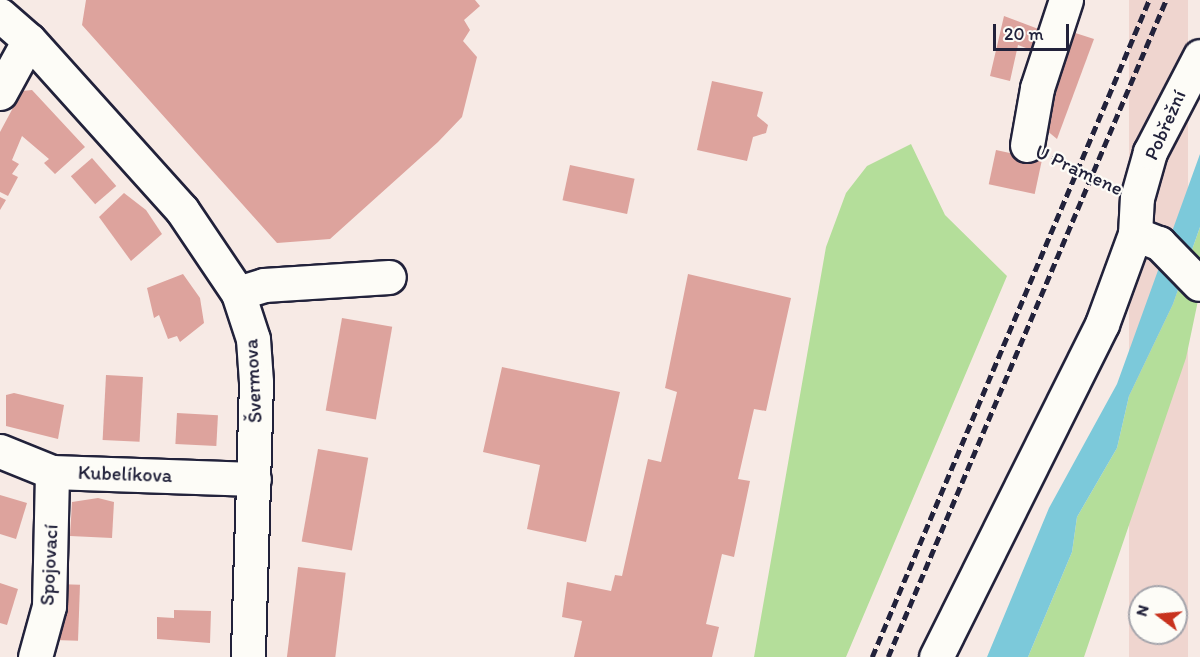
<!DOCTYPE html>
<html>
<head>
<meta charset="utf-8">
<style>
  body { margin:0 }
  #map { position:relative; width:1200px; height:657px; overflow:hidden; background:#f7eae5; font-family:Itim,sans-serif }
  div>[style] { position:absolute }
  .built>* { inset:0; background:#efd5cf; transform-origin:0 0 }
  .green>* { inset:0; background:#b4de9a }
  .water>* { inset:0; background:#7cc9da }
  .building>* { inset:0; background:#dda39d; transform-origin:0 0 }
  .path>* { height:4px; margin-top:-2px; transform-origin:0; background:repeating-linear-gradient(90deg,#22223b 0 6px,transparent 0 10.5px) }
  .roads { filter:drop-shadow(2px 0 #22223b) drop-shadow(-2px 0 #22223b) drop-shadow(0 2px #22223b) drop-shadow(0 -2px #22223b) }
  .minor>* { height:33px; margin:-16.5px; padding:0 16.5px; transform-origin:16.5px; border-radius:16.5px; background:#fdfcf7 }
  .major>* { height:33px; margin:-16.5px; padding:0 16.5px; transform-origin:16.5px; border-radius:16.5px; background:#fdfcf7 }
  .rail>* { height:4.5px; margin-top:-2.25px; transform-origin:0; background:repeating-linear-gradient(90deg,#22223b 0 9px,transparent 0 13.5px) }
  span { translate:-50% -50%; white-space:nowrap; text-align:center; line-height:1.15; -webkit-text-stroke:4.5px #fdfcf7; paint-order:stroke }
  .street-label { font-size:20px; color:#22223b }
  .north { position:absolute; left:1128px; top:585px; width:60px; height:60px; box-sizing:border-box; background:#fdfcf7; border:2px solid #a5a5ac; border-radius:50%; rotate:286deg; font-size:16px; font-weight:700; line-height:24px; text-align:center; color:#22223b }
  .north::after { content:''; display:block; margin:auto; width:21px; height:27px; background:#c8321e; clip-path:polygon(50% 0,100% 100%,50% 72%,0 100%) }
  .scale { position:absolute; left:993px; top:24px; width:76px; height:27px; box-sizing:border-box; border:3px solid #22223b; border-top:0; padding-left:8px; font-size:18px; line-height:21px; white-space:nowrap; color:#22223b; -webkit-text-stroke:4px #fdfcf7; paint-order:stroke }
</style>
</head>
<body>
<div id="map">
  <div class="built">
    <div style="left:1129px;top:0;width:59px;height:715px"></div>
  </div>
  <div class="green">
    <div style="clip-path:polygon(911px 144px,945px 215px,1007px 276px,846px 657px,754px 657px,826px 247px,846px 193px,867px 166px)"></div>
    <div style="clip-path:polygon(1200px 227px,1200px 291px,1186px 358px,1084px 657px,1028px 657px,1072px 552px,1077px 517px,1117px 448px,1129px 396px,1173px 304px)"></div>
  </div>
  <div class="water">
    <div style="clip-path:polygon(1200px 154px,1200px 227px,1173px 304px,1129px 396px,1117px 448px,1077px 517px,1072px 552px,1028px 657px,987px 657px,1049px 508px,1117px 384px)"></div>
  </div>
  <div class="building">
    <div style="clip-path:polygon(86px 0,475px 0,480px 6px,464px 20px,470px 30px,463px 41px,477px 57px,462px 117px,438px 142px,330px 239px,277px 243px,82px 25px)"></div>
    <div style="clip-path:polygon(1004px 16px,1049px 33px,1042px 54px,1018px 45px,1010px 81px,990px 76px)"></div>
    <div style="clip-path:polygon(1066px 30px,1094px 39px,1057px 139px,1034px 120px)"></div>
    <div style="clip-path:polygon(712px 81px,763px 92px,757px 116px,768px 125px,766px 133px,753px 137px,747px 161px,697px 150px)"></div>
    <div style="clip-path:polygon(32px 90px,85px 147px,55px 174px,44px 163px,49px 159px,22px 136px,12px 160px,19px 164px,12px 174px,18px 177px,8px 196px,0 192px,0 132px,22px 91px)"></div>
    <div style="left:996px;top:150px;width:47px;height:35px;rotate:12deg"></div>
    <div style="left:92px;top:158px;width:37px;height:28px;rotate:49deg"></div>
    <div style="left:570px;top:165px;width:66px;height:36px;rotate:12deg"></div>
    <div style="clip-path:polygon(124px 193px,146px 210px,162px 234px,131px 261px,99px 217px)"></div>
    <div style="clip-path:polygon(0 197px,6px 200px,0 210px)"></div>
    <div style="clip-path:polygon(183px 274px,200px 298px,204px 323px,180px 342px,177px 336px,168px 339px,159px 315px,154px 318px,147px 288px)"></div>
    <div style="clip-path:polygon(688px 274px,791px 298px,766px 411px,754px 409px,738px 479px,750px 481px,734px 557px,722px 554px,706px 624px,719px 627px,712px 657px,574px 657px,582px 621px,562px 617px,567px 582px,611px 591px,615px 575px,622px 576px,648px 459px,661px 462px,677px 392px,665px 388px)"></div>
    <div style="left:342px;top:318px;width:51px;height:94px;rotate:10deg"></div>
    <div style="clip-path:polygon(502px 367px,620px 392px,586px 542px,527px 529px,540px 465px,483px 452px)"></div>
    <div style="left:106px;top:375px;width:37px;height:65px;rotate:3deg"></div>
    <div style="clip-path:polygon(14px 393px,64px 405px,58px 439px,6px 426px,6px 395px)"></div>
    <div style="left:177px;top:413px;width:41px;height:31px;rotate:3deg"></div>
    <div style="left:318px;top:449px;width:51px;height:94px;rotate:10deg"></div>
    <div style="clip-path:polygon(0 495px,27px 503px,16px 539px,0 534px)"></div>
    <div style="clip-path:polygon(98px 498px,114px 502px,112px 538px,70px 536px,72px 502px)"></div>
    <div style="left:298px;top:567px;width:48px;height:91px;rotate:7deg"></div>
    <div style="clip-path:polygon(0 583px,18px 589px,7px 625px,0 623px)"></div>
    <div style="left:56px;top:584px;width:24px;height:56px;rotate:2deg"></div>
    <div style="clip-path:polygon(174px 610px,211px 611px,210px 643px,157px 639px,157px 617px,174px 618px)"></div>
  </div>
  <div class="path">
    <div style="left:1052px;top:157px;width:65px;rotate:25.4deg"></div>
  </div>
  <div class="roads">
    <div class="minor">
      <div style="left:0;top:93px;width:60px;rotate:-61.3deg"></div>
      <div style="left:1027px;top:145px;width:58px;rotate:-80deg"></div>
      <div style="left:1037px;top:88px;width:93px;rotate:-71.8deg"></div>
      <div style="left:1135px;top:234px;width:26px;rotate:21deg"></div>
      <div style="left:1159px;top:243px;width:57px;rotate:45.7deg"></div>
      <div style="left:238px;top:293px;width:27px;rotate:-17deg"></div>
      <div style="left:264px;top:285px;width:125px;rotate:-3.7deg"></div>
      <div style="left:0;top:451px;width:56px;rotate:22deg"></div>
      <div style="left:52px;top:472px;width:202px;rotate:2deg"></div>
      <div style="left:35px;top:657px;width:53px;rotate:-74.6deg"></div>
      <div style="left:49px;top:606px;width:134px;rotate:-88.7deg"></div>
      <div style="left:936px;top:657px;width:372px;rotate:-63.5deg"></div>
      <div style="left:1102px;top:324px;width:96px;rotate:-69.9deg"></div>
      <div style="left:1135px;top:234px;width:36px;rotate:-87deg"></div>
      <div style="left:1137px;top:198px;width:48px;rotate:-74.2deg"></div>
      <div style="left:1150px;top:152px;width:108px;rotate:-62.5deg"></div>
    </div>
    <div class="major">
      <div style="left:0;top:15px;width:38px;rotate:41deg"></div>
      <div style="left:29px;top:40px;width:229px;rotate:48deg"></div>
      <div style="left:182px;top:210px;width:100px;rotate:56deg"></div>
      <div style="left:238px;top:293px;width:48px;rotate:71.9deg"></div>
      <div style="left:253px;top:339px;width:43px;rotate:86deg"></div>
      <div style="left:256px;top:382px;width:275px;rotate:91.7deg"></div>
    </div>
  </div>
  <div class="rail">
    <div style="left:872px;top:657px;width:713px;rotate:-67.14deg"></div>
    <div style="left:888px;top:657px;width:713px;rotate:-67.07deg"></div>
  </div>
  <div class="street-label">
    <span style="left:1165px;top:125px;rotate:-66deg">Pobřežní</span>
    <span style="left:1079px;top:170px;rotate:25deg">U Pramene</span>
    <span style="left:253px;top:381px;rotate:-93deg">Švermova</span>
    <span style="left:125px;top:474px;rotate:2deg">Kubelíkova</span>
    <span style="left:49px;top:565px;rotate:-87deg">Spojovací</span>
  </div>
  <div class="north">N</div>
  <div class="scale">20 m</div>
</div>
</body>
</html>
